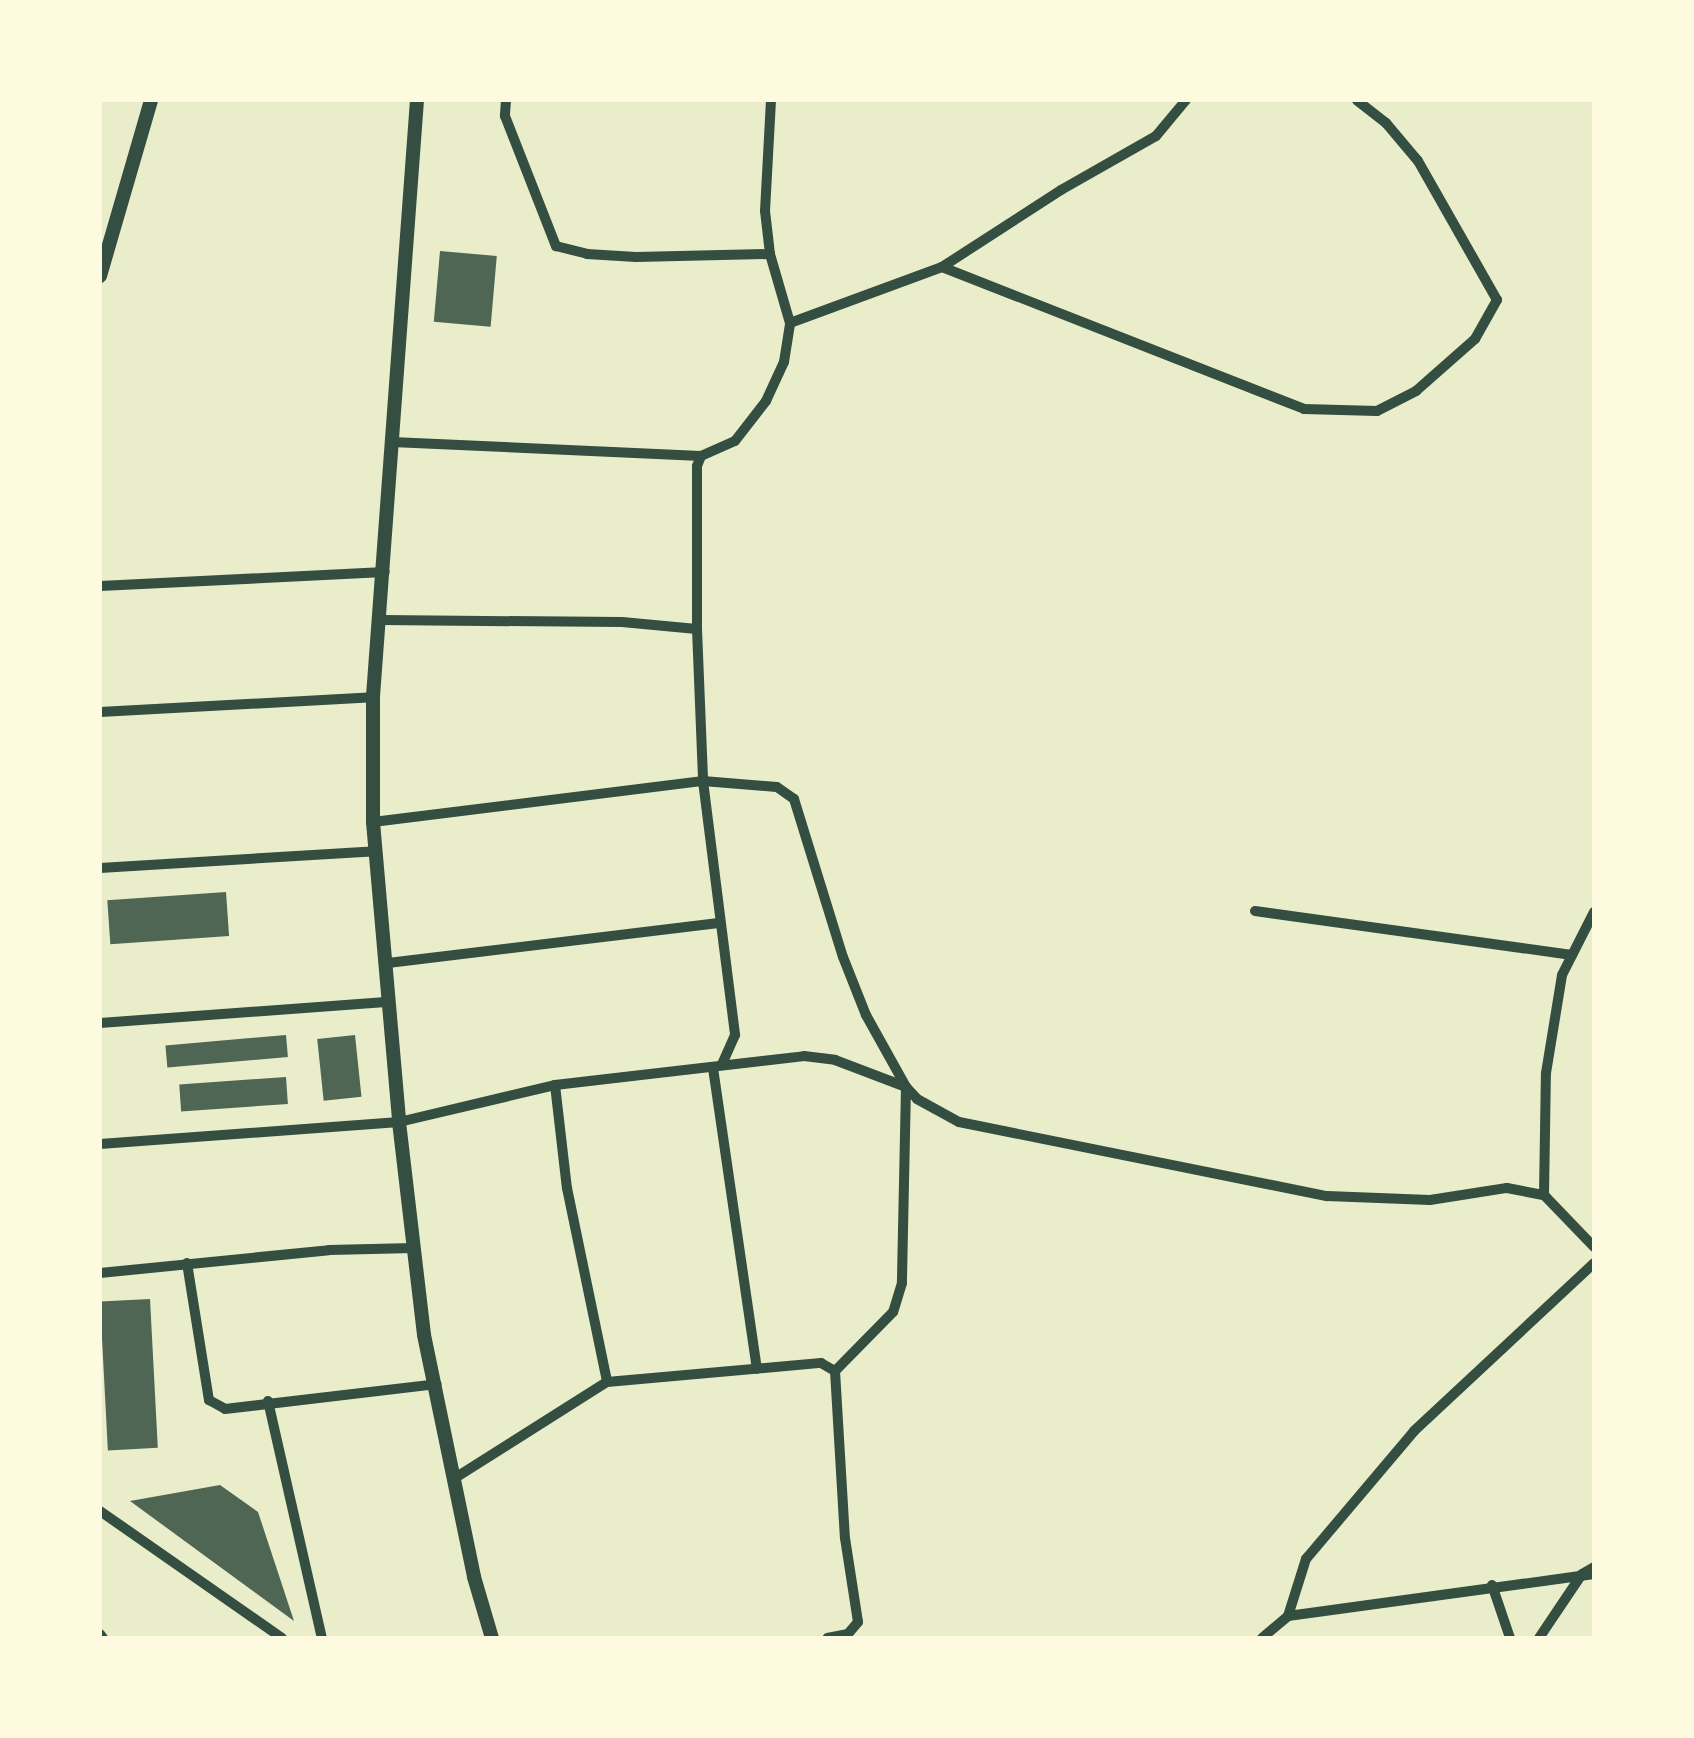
<!DOCTYPE html>
<html>
<head>
<meta charset="utf-8">
<style>
  body { margin:0 }
  #map { position:relative; width:1694px; height:1738px; overflow:hidden; background:#e9edc9; font-family:Overpass,sans-serif }
  div>[style] { position:absolute }
  .building>* { inset:0; background:#4f6655; transform-origin:0 0 }
  .minor>* { height:10px; margin:-5px; padding:0 5px; transform-origin:5px; border-radius:5px; background:#344e41 }
  .tertiary>* { height:14px; margin:-7px; padding:0 7px; transform-origin:7px; border-radius:7px; background:#344e41 }
  span { translate:-50% -50%; white-space:nowrap; text-align:center; line-height:1.15; -webkit-text-stroke:10px #fefae0; paint-order:stroke }
  .frame { position:absolute; inset:0; border:102px solid #fefae0; pointer-events:none }
</style>
</head>
<body>
<div id="map">
  <div class="building">
    <div style="left:440px;top:251px;width:57px;height:71px;rotate:5deg"></div>
    <div style="left:226px;top:892px;width:44px;height:119px;rotate:86deg"></div>
    <div style="left:286px;top:1035px;width:22px;height:121px;rotate:85deg"></div>
    <div style="left:355px;top:1035px;width:62px;height:38px;rotate:84deg"></div>
    <div style="left:286px;top:1077px;width:27px;height:107px;rotate:86deg"></div>
    <div style="left:150px;top:1299px;width:149px;height:50px;rotate:87deg"></div>
    <div style="clip-path:polygon(220px 1485px,258px 1512px,294px 1621px,130px 1501px)"></div>
  </div>
  <div class="minor">
    <div style="left:506px;top:100px;width:16px;rotate:94deg"></div>
    <div style="left:505px;top:116px;width:140px;rotate:68.6deg"></div>
    <div style="left:556px;top:246px;width:32px;rotate:14deg"></div>
    <div style="left:587px;top:254px;width:49px;rotate:3.5deg"></div>
    <div style="left:636px;top:257px;width:134px;rotate:-1.3deg"></div>
    <div style="left:942px;top:267px;width:142px;rotate:-32.9deg"></div>
    <div style="left:1061px;top:190px;width:109px;rotate:-29.6deg"></div>
    <div style="left:1156px;top:136px;width:47px;rotate:-50.2deg"></div>
    <div style="left:790px;top:323px;width:162px;rotate:-20.2deg"></div>
    <div style="left:942px;top:267px;width:389px;rotate:21.4deg"></div>
    <div style="left:1304px;top:409px;width:73px;rotate:1.6deg"></div>
    <div style="left:1377px;top:411px;width:44px;rotate:-27.1deg"></div>
    <div style="left:1416px;top:391px;width:79px;rotate:-41.4deg"></div>
    <div style="left:1475px;top:339px;width:45px;rotate:-60.6deg"></div>
    <div style="left:1497px;top:300px;width:160px;rotate:-119.6deg"></div>
    <div style="left:1418px;top:161px;width:50px;rotate:-130.1deg"></div>
    <div style="left:1386px;top:123px;width:37px;rotate:-142deg"></div>
    <div style="left:392px;top:442px;width:309px;rotate:2.6deg"></div>
    <div style="left:100px;top:586px;width:285px;rotate:-2.8deg"></div>
    <div style="left:381px;top:620px;width:241px;rotate:0.5deg"></div>
    <div style="left:622px;top:622px;width:75px;rotate:5.3deg"></div>
    <div style="left:697px;top:629px;width:152px;rotate:87.7deg"></div>
    <div style="left:703px;top:781px;width:256px;rotate:82.8deg"></div>
    <div style="left:735px;top:1035px;width:32px;rotate:114deg"></div>
    <div style="left:697px;top:629px;width:163px;rotate:-90deg"></div>
    <div style="left:697px;top:466px;width:11px;rotate:-68deg"></div>
    <div style="left:701px;top:456px;width:37px;rotate:-24deg"></div>
    <div style="left:735px;top:441px;width:51px;rotate:-52.2deg"></div>
    <div style="left:766px;top:401px;width:43px;rotate:-65.2deg"></div>
    <div style="left:784px;top:362px;width:39px;rotate:-81deg"></div>
    <div style="left:790px;top:323px;width:72px;rotate:-106.2deg"></div>
    <div style="left:770px;top:254px;width:43px;rotate:-96.6deg"></div>
    <div style="left:765px;top:211px;width:111px;rotate:-86.9deg"></div>
    <div style="left:100px;top:712px;width:273px;rotate:-3.1deg"></div>
    <div style="left:373px;top:822px;width:333px;rotate:-7.1deg"></div>
    <div style="left:703px;top:781px;width:74px;rotate:4.6deg"></div>
    <div style="left:777px;top:787px;width:21px;rotate:35deg"></div>
    <div style="left:794px;top:799px;width:165px;rotate:72.8deg"></div>
    <div style="left:843px;top:957px;width:62px;rotate:68.4deg"></div>
    <div style="left:866px;top:1015px;width:82px;rotate:60.9deg"></div>
    <div style="left:906px;top:1087px;width:196px;rotate:91.2deg"></div>
    <div style="left:902px;top:1283px;width:30px;rotate:107deg"></div>
    <div style="left:893px;top:1312px;width:83px;rotate:134.5deg"></div>
    <div style="left:100px;top:868px;width:276px;rotate:-3.5deg"></div>
    <div style="left:1255px;top:911px;width:320px;rotate:7.9deg"></div>
    <div style="left:388px;top:963px;width:333px;rotate:-6.9deg"></div>
    <div style="left:100px;top:1023px;width:290px;rotate:-4.2deg"></div>
    <div style="left:713px;top:1068px;width:304px;rotate:81.7deg"></div>
    <div style="left:555px;top:1085px;width:104px;rotate:83.4deg"></div>
    <div style="left:567px;top:1188px;width:198px;rotate:78.3deg"></div>
    <div style="left:100px;top:1144px;width:300px;rotate:-4.2deg"></div>
    <div style="left:399px;top:1122px;width:160px;rotate:-13.3deg"></div>
    <div style="left:555px;top:1085px;width:251px;rotate:-6.6deg"></div>
    <div style="left:804px;top:1056px;width:31px;rotate:7deg"></div>
    <div style="left:835px;top:1060px;width:76px;rotate:20.8deg"></div>
    <div style="left:906px;top:1087px;width:16px;rotate:47deg"></div>
    <div style="left:917px;top:1099px;width:48px;rotate:28.7deg"></div>
    <div style="left:959px;top:1122px;width:375px;rotate:11.4deg"></div>
    <div style="left:1327px;top:1196px;width:103px;rotate:2.2deg"></div>
    <div style="left:1430px;top:1200px;width:78px;rotate:-8.9deg"></div>
    <div style="left:1507px;top:1188px;width:38px;rotate:11deg"></div>
    <div style="left:1544px;top:1195px;width:72px;rotate:46.1deg"></div>
    <div style="left:1544px;top:1195px;width:122px;rotate:-89.1deg"></div>
    <div style="left:1546px;top:1073px;width:99px;rotate:-80.7deg"></div>
    <div style="left:1562px;top:975px;width:71px;rotate:-63.1deg"></div>
    <div style="left:187px;top:1263px;width:139px;rotate:80.9deg"></div>
    <div style="left:209px;top:1400px;width:18px;rotate:29deg"></div>
    <div style="left:225px;top:1409px;width:213px;rotate:-6.7deg"></div>
    <div style="left:100px;top:1273px;width:230px;rotate:-5.7deg"></div>
    <div style="left:329px;top:1250px;width:85px;rotate:-1.3deg"></div>
    <div style="left:268px;top:1401px;width:243px;rotate:77.2deg"></div>
    <div style="left:455px;top:1478px;width:180px;rotate:-32.3deg"></div>
    <div style="left:607px;top:1382px;width:215px;rotate:-5.1deg"></div>
    <div style="left:821px;top:1363px;width:16px;rotate:30deg"></div>
    <div style="left:835px;top:1371px;width:167px;rotate:86.6deg"></div>
    <div style="left:845px;top:1538px;width:85px;rotate:81.2deg"></div>
    <div style="left:858px;top:1622px;width:16px;rotate:130deg"></div>
    <div style="left:848px;top:1634px;width:21px;rotate:169deg"></div>
    <div style="left:100px;top:1511px;width:222px;rotate:34.9deg"></div>
    <div style="left:1492px;top:1585px;width:56px;rotate:71.2deg"></div>
    <div style="left:1288px;top:1616px;width:60px;rotate:-72.5deg"></div>
    <div style="left:1306px;top:1559px;width:167px;rotate:-49.8deg"></div>
    <div style="left:1414px;top:1431px;width:246px;rotate:-43deg"></div>
    <div style="left:100px;top:1634px;width:5px;rotate:53deg"></div>
    <div style="left:1262px;top:1638px;width:34px;rotate:-40deg"></div>
    <div style="left:1288px;top:1616px;width:309px;rotate:-7.8deg"></div>
    <div style="left:1539px;top:1638px;width:77px;rotate:-56.1deg"></div>
    <div style="left:1582px;top:1574px;width:14px;rotate:-30deg"></div>
  </div>
  <div class="tertiary">
    <div style="left:417px;top:100px;width:599px;rotate:94.22deg"></div>
    <div style="left:373px;top:697px;width:125px;rotate:90deg"></div>
    <div style="left:373px;top:822px;width:301px;rotate:85deg"></div>
    <div style="left:399px;top:1122px;width:214px;rotate:83.3deg"></div>
    <div style="left:424px;top:1335px;width:247px;rotate:78.3deg"></div>
    <div style="left:474px;top:1577px;width:64px;rotate:73.6deg"></div>
    <div style="left:100px;top:276px;width:183px;rotate:-73.8deg"></div>
  </div>
  <div class="frame"></div>
</div>
</body>
</html>
